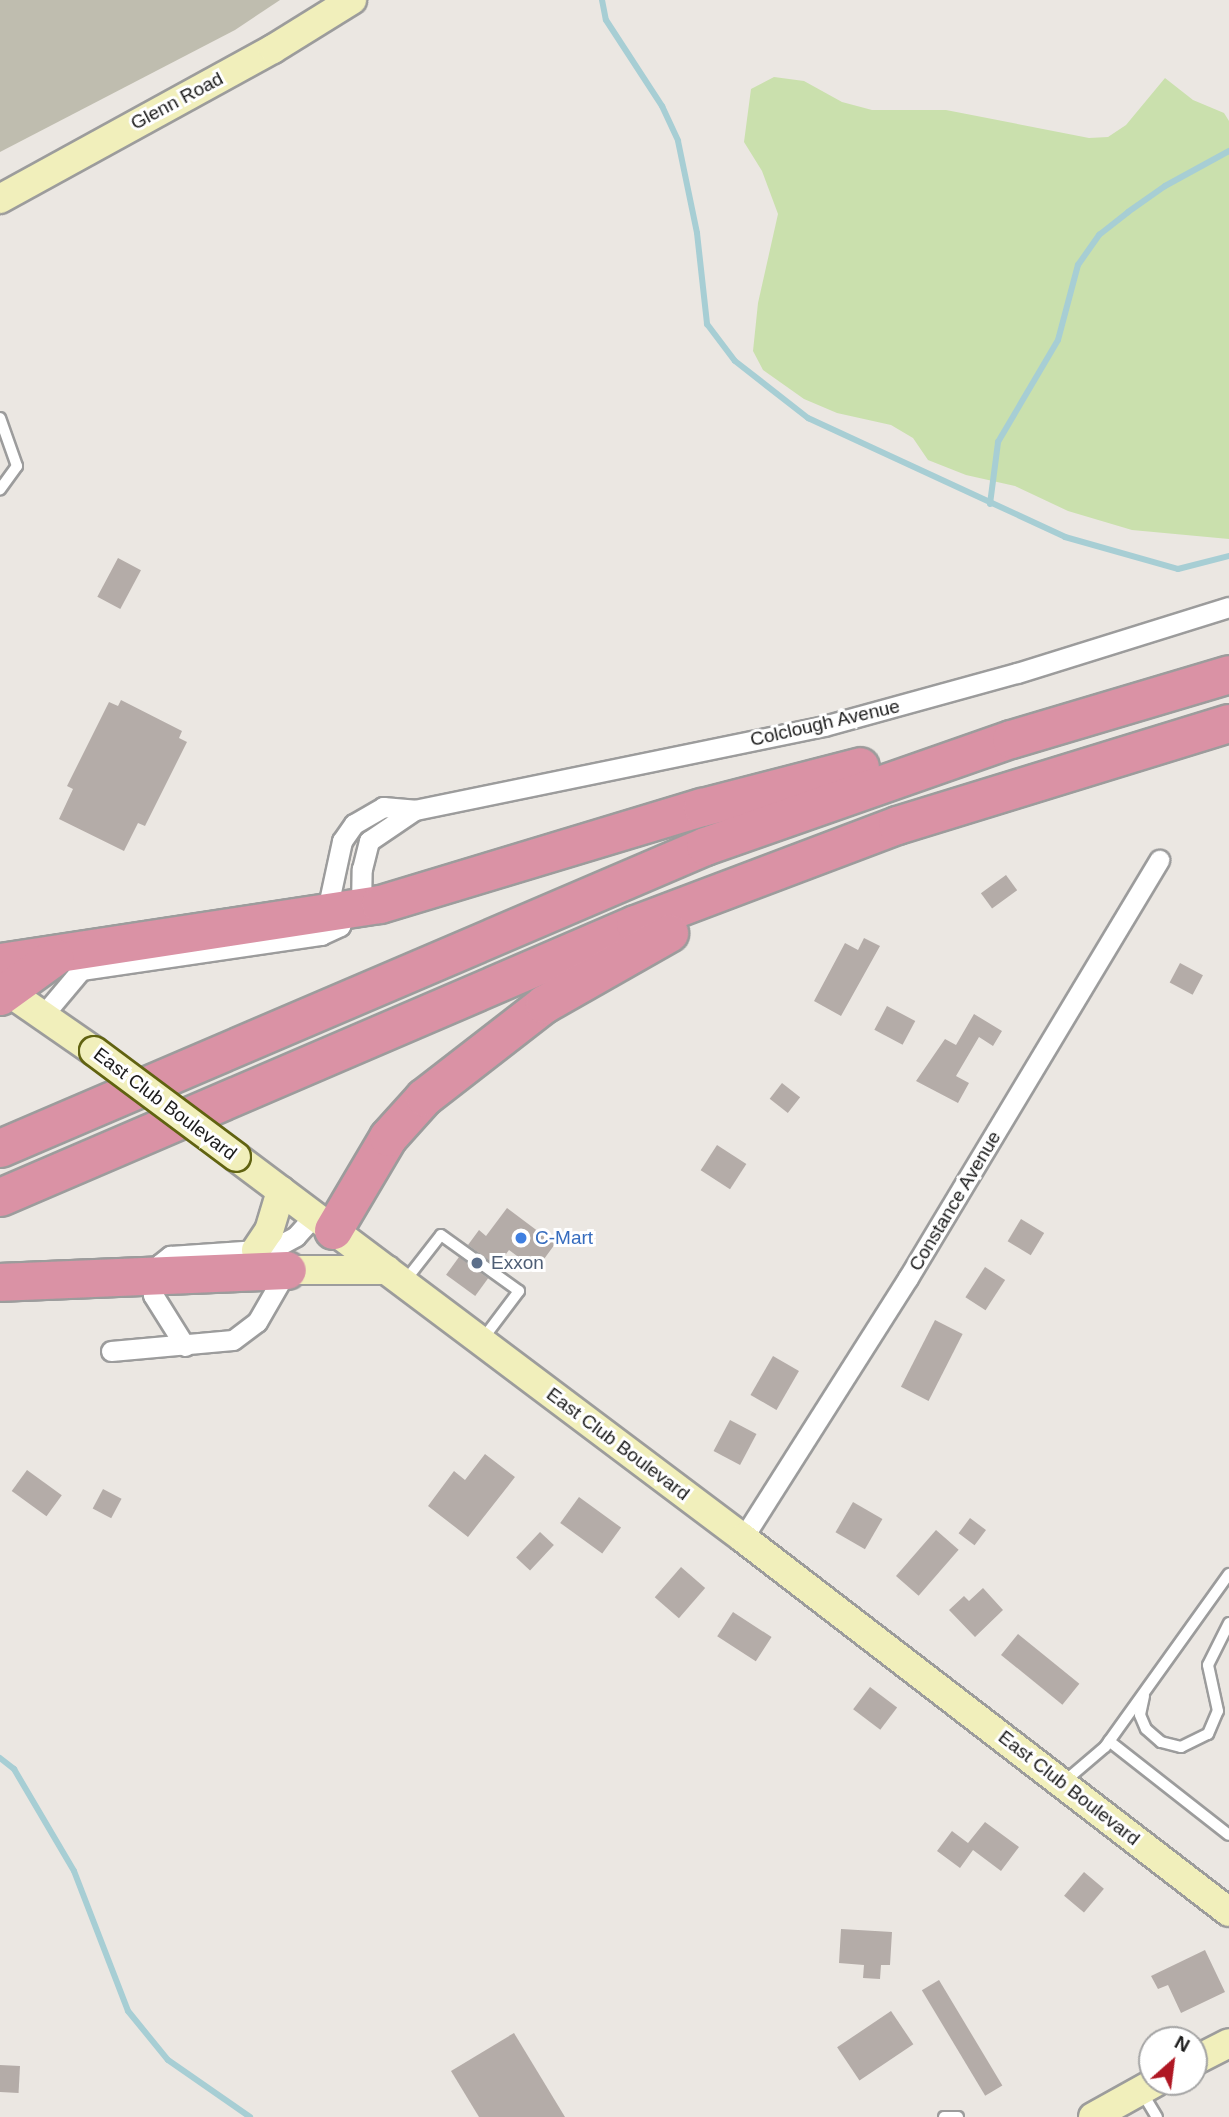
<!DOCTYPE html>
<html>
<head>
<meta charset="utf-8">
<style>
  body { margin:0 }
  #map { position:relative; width:1229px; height:2117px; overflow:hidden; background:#ebe7e2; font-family:Helvetica,sans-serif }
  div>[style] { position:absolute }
  .construction>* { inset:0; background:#bfbdaf }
  .grass>* { inset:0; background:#cae0ad }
  .stream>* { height:6px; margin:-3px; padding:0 3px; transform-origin:3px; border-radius:3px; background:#a7ced4 }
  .building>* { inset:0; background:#b4aca8; transform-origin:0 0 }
  .roads { filter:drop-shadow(2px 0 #9c9c9c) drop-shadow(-2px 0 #9c9c9c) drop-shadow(0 2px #9c9c9c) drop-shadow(0 -2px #9c9c9c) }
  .lane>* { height:10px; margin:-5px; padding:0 5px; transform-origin:5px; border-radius:5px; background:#fff }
  .street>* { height:19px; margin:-9.5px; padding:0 9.5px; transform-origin:9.5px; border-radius:9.5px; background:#fff }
  .secondary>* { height:28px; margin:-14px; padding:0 14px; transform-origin:14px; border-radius:14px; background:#f1efbb }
  .highway>* { height:37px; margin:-18.5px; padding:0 18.5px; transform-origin:18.5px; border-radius:18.5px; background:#da92a5 }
  .bridges { filter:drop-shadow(2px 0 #616311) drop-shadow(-2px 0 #616311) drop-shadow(0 2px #616311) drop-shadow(0 -2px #616311) }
  .secondary-bridge>* { height:28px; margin:-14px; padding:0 14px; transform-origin:14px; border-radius:14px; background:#f1efbb }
  .dots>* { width:19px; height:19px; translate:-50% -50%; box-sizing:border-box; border:4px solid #fff; border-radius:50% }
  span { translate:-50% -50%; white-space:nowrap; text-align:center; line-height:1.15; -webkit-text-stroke:6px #fff; paint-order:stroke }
  .street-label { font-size:19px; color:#1b1b1b }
  .shop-label { font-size:19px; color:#366cbe }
  .left { translate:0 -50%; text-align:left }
  .service-label { font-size:19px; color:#4e5e75 }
  .north { position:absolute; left:1138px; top:2026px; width:70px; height:70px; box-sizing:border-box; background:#fff; border:2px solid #a4a4a4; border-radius:50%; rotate:28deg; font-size:19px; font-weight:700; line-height:28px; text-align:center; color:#1b1b1b }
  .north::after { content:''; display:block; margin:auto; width:24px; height:32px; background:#af1723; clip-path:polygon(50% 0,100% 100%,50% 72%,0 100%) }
</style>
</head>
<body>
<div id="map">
  <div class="construction">
    <div style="clip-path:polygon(0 0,280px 0,235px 30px,0 152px)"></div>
  </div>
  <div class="grass">
    <div style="clip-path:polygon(774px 77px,804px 81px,842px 102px,872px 110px,946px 110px,1089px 138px,1108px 137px,1126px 125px,1165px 78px,1193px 100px,1224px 113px,1229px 121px,1229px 539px,1132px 530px,1068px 511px,1015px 486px,966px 475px,928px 460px,913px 438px,891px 425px,837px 413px,804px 399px,763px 370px,753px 351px,758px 303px,778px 214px,762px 171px,744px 142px,751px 89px)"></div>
  </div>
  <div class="stream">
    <div style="left:602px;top:0;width:20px;rotate:79deg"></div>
    <div style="left:606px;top:20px;width:103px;rotate:56.9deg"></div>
    <div style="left:662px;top:106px;width:38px;rotate:65deg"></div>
    <div style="left:678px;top:141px;width:94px;rotate:78.3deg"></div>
    <div style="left:697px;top:233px;width:92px;rotate:83.7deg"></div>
    <div style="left:707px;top:324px;width:46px;rotate:52.9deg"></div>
    <div style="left:735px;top:361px;width:93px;rotate:38deg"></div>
    <div style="left:808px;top:418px;width:283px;rotate:24.8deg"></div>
    <div style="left:1065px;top:537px;width:117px;rotate:15.8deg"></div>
    <div style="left:1178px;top:569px;width:53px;rotate:-14.3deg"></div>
    <div style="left:990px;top:504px;width:63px;rotate:-82.6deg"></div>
    <div style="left:998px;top:442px;width:118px;rotate:-59.5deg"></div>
    <div style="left:1058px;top:340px;width:78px;rotate:-75.1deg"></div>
    <div style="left:1078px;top:265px;width:37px;rotate:-55deg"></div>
    <div style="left:1099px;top:235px;width:37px;rotate:-38deg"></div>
    <div style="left:1128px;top:212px;width:45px;rotate:-35.1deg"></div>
    <div style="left:1165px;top:186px;width:73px;rotate:-28.7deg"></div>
    <div style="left:0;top:1758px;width:18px;rotate:38deg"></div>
    <div style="left:14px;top:1769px;width:118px;rotate:59.5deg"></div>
    <div style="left:74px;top:1871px;width:150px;rotate:68.9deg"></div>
    <div style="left:128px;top:2011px;width:63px;rotate:50.8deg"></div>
    <div style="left:168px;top:2060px;width:100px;rotate:34.8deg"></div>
  </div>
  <div class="building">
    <div style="left:118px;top:558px;width:26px;height:44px;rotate:28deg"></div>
    <div style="clip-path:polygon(121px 700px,182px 731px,179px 738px,187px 742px,145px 826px,138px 823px,124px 851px,59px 819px,73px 789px,67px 786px,109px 702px,118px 706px)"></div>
    <div style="left:1006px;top:875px;width:19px;height:31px;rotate:54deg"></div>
    <div style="clip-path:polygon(864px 938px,880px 946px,841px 1016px,814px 1001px,845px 943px,858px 950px)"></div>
    <div style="left:1180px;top:963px;width:26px;height:22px;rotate:28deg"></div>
    <div style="left:887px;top:1006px;width:32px;height:27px;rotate:28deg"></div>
    <div style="clip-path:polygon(974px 1014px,1002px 1031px,993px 1046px,979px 1037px,956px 1076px,969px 1083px,958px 1103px,916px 1081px,945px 1039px,956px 1045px)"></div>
    <div style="left:782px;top:1083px;width:23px;height:20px;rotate:38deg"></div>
    <div style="left:717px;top:1145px;width:35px;height:30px;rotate:33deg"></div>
    <div style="clip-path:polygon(507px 1208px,555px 1244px,536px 1270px,509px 1250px,497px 1266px,468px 1245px,479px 1230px,486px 1236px)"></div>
    <div style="left:1021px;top:1219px;width:27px;height:26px;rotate:31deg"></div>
    <div style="left:459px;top:1257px;width:36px;height:22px;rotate:36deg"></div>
    <div style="left:985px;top:1267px;width:24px;height:36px;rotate:33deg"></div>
    <div style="left:935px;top:1320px;width:31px;height:75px;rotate:27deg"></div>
    <div style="left:773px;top:1356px;width:30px;height:45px;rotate:30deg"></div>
    <div style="left:730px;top:1420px;width:30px;height:35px;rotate:28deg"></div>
    <div style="clip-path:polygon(485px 1454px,515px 1477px,468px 1537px,428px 1506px,454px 1471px,465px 1480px)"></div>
    <div style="left:27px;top:1470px;width:43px;height:26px;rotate:36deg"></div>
    <div style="left:103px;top:1489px;width:21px;height:22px;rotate:28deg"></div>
    <div style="left:579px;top:1497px;width:52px;height:32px;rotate:36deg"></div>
    <div style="left:853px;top:1502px;width:34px;height:35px;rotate:30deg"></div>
    <div style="left:970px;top:1518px;width:20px;height:19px;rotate:37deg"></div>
    <div style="left:936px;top:1530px;width:30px;height:61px;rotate:41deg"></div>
    <div style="left:540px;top:1532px;width:19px;height:35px;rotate:43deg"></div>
    <div style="left:681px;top:1567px;width:32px;height:40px;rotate:41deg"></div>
    <div style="clip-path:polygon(983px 1588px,1003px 1610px,975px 1637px,949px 1610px,964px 1596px,969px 1601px)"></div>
    <div style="left:733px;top:1612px;width:46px;height:29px;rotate:33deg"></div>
    <div style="left:1018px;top:1634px;width:79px;height:27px;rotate:39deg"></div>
    <div style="left:870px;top:1687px;width:34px;height:28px;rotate:37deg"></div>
    <div style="clip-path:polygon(985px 1822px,1019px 1847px,1001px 1871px,973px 1850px,960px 1868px,937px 1851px,952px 1831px,968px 1843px)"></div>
    <div style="left:1084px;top:1872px;width:26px;height:31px;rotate:40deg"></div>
    <div style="clip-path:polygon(841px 1929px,892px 1932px,890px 1965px,881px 1965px,880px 1979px,863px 1978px,864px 1965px,839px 1963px)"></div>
    <div style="clip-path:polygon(1205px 1950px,1225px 1992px,1181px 2013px,1168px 1985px,1158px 1989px,1151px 1976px)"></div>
    <div style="left:939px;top:1980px;width:123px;height:20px;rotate:59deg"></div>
    <div style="left:891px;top:2011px;width:40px;height:65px;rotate:56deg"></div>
    <div style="clip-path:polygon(514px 2033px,565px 2117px,479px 2117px,451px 2071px)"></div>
    <div style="left:0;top:2065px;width:20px;height:27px;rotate:3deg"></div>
  </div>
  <div class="roads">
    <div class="lane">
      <div style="left:0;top:418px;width:51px;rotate:70.5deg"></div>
      <div style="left:17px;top:466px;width:29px;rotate:126deg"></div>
      <div style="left:405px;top:1281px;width:58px;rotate:-52deg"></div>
      <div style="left:441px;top:1235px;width:96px;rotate:35.7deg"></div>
      <div style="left:519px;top:1291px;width:61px;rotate:127.1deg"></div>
      <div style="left:1144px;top:1696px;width:19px;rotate:102deg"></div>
      <div style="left:1140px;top:1715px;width:15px;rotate:67deg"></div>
      <div style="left:1146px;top:1729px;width:20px;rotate:41deg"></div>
      <div style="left:1161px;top:1742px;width:21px;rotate:14deg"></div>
      <div style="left:1181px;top:1747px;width:30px;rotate:-26deg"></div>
      <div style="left:1208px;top:1734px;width:25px;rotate:-67deg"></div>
      <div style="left:1218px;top:1711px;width:47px;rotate:-102.3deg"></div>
      <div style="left:1208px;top:1665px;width:47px;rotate:-63.4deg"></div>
      <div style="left:1109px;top:1741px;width:152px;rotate:38.1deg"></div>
      <div style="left:1065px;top:1781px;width:52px;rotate:-40.4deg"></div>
      <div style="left:1105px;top:1747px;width:213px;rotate:-54.4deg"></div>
      <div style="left:1143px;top:2094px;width:27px;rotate:59deg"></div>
      <div style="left:944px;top:2117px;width:14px"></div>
    </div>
    <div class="street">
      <div style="left:361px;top:908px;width:39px;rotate:-89deg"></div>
      <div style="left:362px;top:869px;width:29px;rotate:-76deg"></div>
      <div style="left:369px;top:841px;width:55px;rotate:-34deg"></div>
      <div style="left:326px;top:915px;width:76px;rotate:-77.8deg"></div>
      <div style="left:342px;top:841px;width:21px;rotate:-55deg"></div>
      <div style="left:354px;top:824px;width:34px;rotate:-30deg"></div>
      <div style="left:383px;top:807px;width:32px;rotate:5deg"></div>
      <div style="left:415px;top:810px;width:418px;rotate:-11.6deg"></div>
      <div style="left:824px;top:726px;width:200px;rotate:-15.4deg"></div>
      <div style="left:1017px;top:673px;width:222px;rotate:-17.3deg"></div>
      <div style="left:44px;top:1014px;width:57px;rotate:-49.9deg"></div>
      <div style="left:81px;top:970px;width:243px;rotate:-8.3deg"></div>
      <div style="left:321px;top:935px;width:21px;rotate:-25deg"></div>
      <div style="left:340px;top:926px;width:16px;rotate:-68deg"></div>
      <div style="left:185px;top:1346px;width:60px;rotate:-122.1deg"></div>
      <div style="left:153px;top:1295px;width:19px;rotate:-96deg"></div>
      <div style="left:151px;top:1276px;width:15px;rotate:-53deg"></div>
      <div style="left:160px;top:1264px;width:13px;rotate:-39deg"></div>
      <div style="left:170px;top:1256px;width:102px;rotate:-3.9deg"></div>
      <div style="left:272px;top:1249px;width:27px;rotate:-28deg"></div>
      <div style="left:296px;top:1236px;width:27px;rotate:-48deg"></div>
      <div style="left:111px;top:1351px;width:122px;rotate:-5.2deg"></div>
      <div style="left:233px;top:1340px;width:30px;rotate:-37deg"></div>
      <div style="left:257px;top:1322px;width:60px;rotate:-60deg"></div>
      <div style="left:743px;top:1538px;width:308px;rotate:-57.6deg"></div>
      <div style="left:908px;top:1278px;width:488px;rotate:-59deg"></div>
    </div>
    <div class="secondary">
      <div style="left:0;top:199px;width:311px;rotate:-28.8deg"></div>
      <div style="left:273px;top:49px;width:93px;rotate:-31.8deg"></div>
      <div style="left:0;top:986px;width:114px;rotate:34.7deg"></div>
      <div style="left:236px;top:1157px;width:634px;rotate:36.92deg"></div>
      <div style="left:743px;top:1538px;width:613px;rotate:37.58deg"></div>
      <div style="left:256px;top:1250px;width:23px;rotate:-56deg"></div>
      <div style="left:269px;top:1231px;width:42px;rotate:-73.3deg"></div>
      <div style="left:287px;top:1270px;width:100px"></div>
      <div style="left:1194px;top:2061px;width:39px;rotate:-27deg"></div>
      <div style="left:1093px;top:2117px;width:72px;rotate:-29.1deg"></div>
    </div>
    <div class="highway">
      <div style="left:0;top:962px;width:384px;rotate:-8.7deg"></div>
      <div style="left:380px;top:904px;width:336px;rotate:-16.8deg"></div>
      <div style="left:702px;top:807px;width:163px;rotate:-14.5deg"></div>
      <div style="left:0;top:996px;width:67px;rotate:-35.8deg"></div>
      <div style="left:0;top:1148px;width:767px;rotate:-23.19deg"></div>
      <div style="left:705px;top:846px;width:324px;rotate:-19.3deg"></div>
      <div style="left:1011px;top:739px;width:227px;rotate:-16.6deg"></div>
      <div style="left:0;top:1197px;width:691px;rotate:-23.26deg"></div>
      <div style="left:635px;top:924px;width:280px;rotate:-20.7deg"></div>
      <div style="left:897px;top:825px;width:347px;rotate:-17.1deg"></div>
      <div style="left:333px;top:1230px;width:108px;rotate:-59.4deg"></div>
      <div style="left:388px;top:1137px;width:54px;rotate:-48deg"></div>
      <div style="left:424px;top:1097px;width:152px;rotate:-37.8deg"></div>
      <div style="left:544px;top:1004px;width:144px;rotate:-29.6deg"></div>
      <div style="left:0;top:1282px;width:287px;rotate:-2.4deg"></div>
    </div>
  </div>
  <div class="bridges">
    <div class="secondary-bridge">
      <div style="left:94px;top:1051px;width:177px;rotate:36.7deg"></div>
    </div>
  </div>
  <div class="dots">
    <div style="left:521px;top:1238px;background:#3f7fe0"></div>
    <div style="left:477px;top:1263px;background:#5c6f8a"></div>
  </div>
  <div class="street-label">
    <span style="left:177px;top:101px;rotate:-28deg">Glenn Road</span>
    <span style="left:825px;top:723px;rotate:-13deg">Colclough Avenue</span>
    <span style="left:165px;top:1104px;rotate:37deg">East Club Boulevard</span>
    <span style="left:955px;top:1201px;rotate:-59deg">Constance Avenue</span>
    <span style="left:618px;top:1444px;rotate:37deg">East Club Boulevard</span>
    <span style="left:1069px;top:1788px;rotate:38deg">East Club Boulevard</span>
  </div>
  <div class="shop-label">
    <span class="left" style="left:535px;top:1238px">C-Mart</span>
  </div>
  <div class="service-label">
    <span class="left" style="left:491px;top:1263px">Exxon</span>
  </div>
  <div class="north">N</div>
</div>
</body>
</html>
